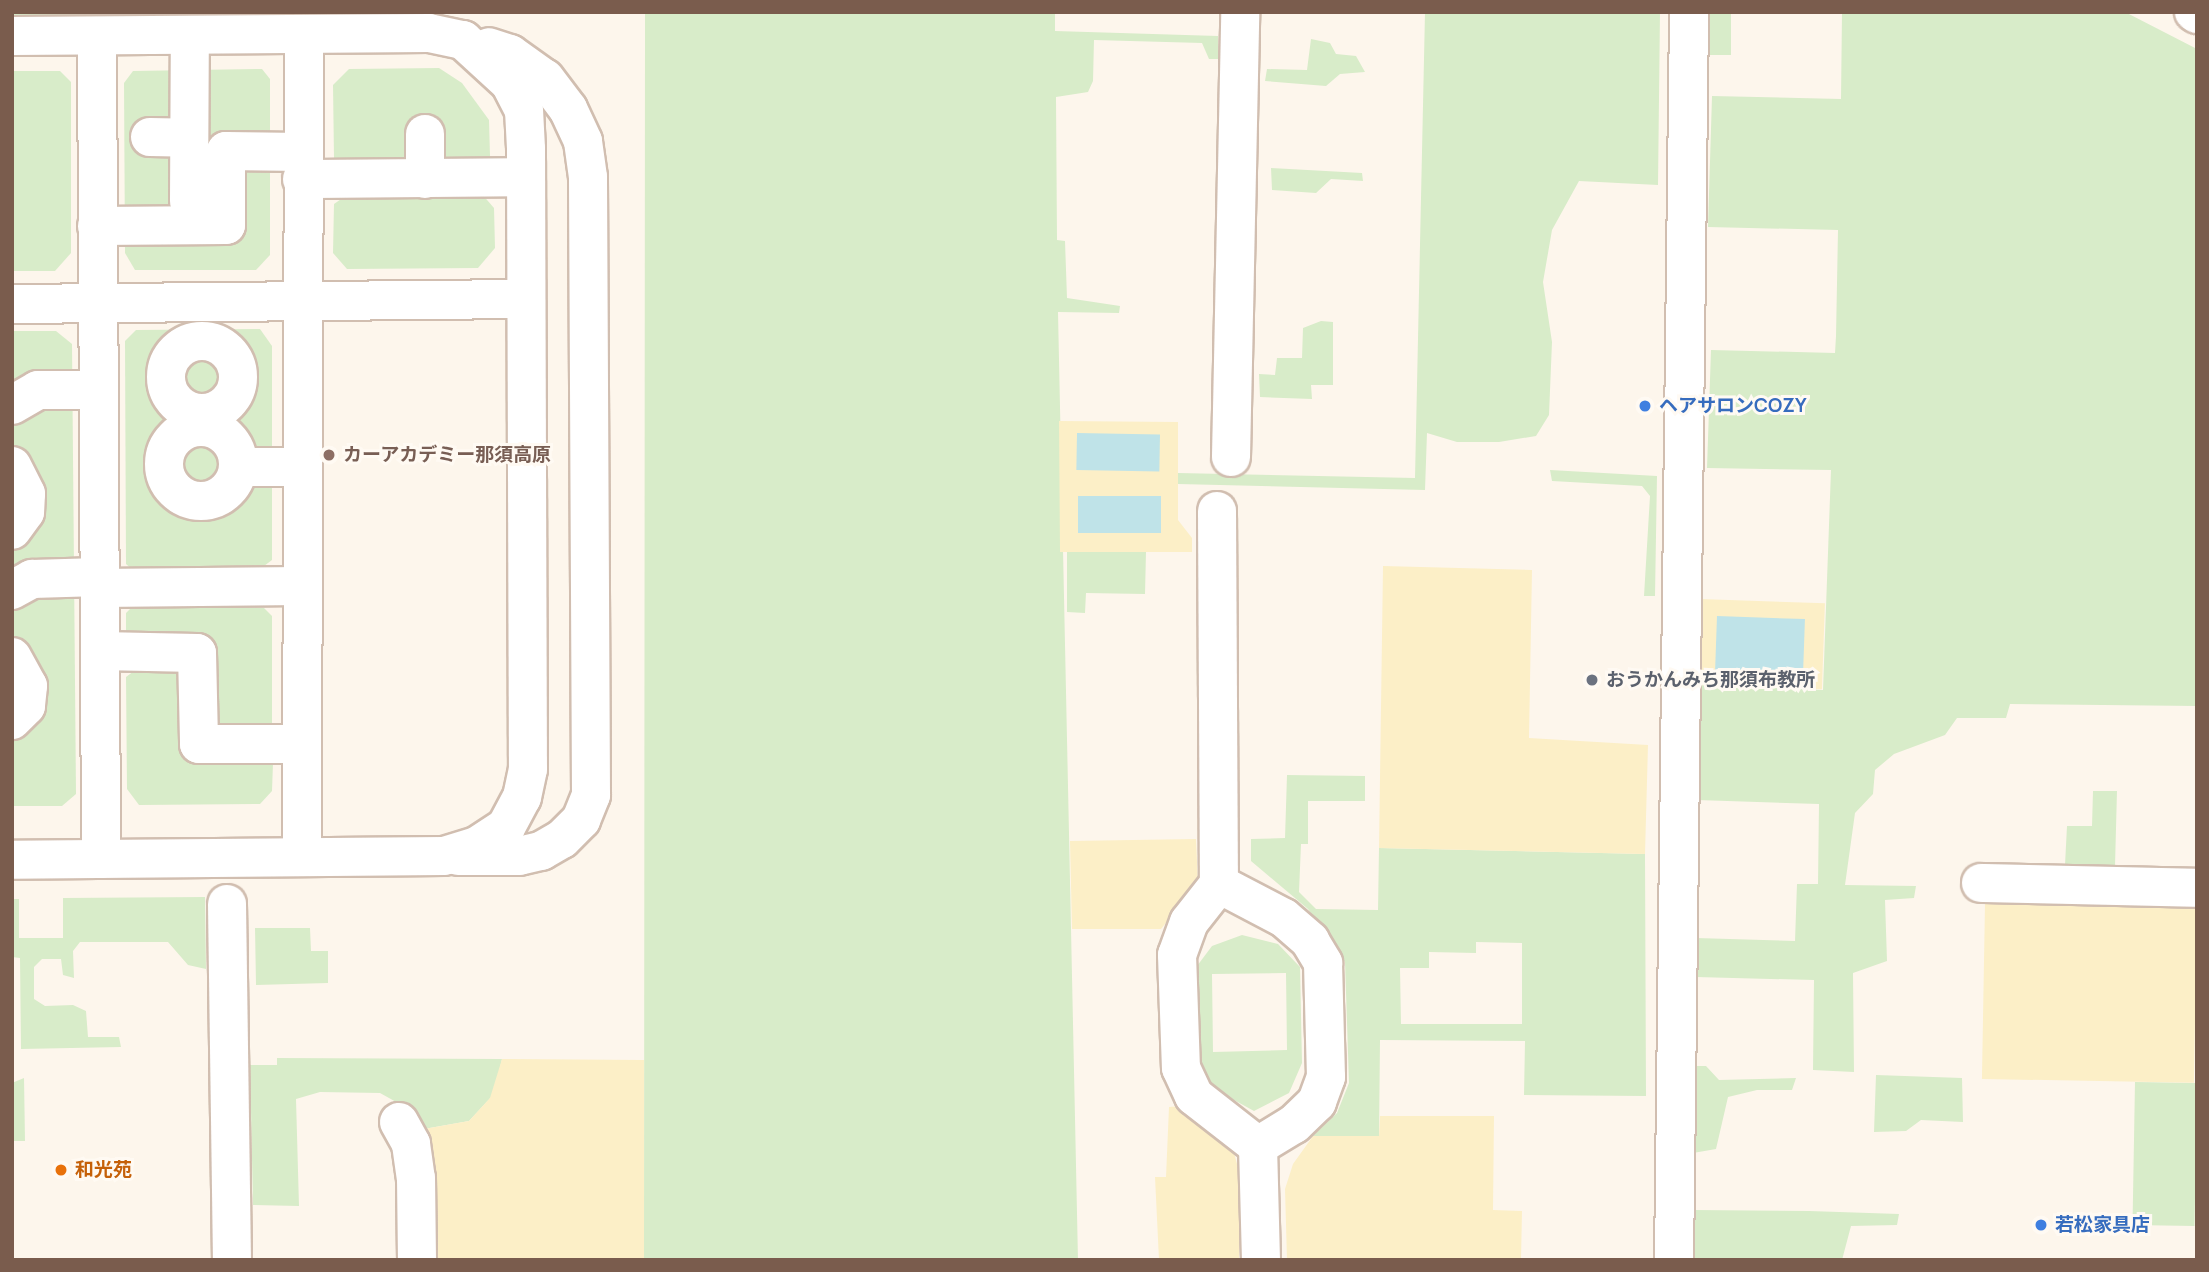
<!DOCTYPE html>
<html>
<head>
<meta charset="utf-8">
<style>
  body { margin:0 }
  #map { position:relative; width:2209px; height:1272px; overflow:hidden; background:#fdf6ec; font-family:Manrope,"Noto Sans JP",sans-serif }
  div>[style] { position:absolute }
  .green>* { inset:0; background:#d8ecc9; transform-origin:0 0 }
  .sand>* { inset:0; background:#fcefc7; transform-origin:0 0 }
  .water>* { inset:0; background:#bfe3e8; transform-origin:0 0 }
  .roads { filter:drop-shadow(2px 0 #d1beb0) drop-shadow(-2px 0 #d1beb0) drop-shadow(0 2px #d1beb0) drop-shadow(0 -2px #d1beb0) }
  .minor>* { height:38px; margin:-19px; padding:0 19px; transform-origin:19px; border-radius:19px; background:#fff }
  .minor>.ring { margin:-19px; padding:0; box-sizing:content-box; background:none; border:38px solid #fff; border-radius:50% }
  .dots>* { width:19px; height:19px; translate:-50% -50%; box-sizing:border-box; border:4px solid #fffaf3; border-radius:50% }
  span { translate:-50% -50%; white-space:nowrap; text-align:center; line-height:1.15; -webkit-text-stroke:6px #fffaf3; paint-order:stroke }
  .shop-label { font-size:19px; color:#366cbe; font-weight:700 }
  .left { translate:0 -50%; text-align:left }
  .education-label { font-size:19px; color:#785e54; font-weight:700 }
  .worship-label { font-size:19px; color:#5b616d; font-weight:700 }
  .food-label { font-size:19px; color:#c56008; font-weight:700 }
  .frame { position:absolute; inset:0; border:14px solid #7a5c4d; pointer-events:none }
</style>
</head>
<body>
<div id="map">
  <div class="green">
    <div style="left:12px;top:12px;width:220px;height:6px"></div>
    <div style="clip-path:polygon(645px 12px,1055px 12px,1055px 31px,1218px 36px,1218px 59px,1209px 59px,1202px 43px,1094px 40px,1093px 81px,1088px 92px,1056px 97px,1057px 240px,1065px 241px,1067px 298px,1120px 306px,1119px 313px,1058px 312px,1078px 1260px,644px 1260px)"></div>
    <div style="clip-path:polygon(1425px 12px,1660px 12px,1658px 185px,1579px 181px,1552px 230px,1543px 282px,1552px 342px,1549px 415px,1536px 436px,1499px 442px,1457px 442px,1427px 433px,1425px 490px,1178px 484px,1178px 473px,1415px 478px)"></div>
    <div style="left:1708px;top:12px;width:23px;height:43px"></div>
    <div style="clip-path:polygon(1842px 12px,2125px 12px,2197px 49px,2197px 706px,2010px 704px,2006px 718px,1957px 718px,1945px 735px,1894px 754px,1875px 770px,1873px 794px,1855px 813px,1845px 885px,1916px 886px,1914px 898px,1885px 900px,1887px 961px,1853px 973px,1854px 1072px,1813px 1070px,1814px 980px,1696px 977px,1696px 938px,1795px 941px,1797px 884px,1818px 884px,1819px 804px,1697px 800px,1698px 685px,1823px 690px,1831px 470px,1707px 468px,1711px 350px,1835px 353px,1836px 336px,1838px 230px,1708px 227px,1712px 96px,1841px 99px)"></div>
    <div style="clip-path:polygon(1311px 39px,1330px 43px,1336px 54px,1356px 56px,1365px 72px,1340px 74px,1326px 86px,1265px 81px,1267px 69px,1307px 70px)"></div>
    <div style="clip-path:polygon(439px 68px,462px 83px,489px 120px,490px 156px,483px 165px,346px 165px,334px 158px,333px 85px,349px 69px)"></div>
    <div style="clip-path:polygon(262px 69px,270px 79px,270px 255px,256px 270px,135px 270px,125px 253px,124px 83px,133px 71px)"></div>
    <div style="clip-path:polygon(12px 71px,60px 71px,71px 82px,71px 253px,55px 271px,12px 271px)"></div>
    <div style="clip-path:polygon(1271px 168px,1362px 173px,1363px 181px,1331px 179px,1316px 193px,1272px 190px)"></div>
    <div style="clip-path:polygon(481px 193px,494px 208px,495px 248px,478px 268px,347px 269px,333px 253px,334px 204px,347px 195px)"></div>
    <div style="clip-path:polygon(1321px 321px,1333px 322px,1333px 385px,1311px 385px,1312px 399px,1260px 397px,1259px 374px,1275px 375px,1277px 358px,1302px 358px,1303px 328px)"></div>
    <div style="clip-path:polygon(260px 329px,272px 346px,272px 560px,260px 569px,135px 572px,126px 564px,125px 341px,136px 330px)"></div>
    <div style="clip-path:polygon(12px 331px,56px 331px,72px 344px,76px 794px,62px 806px,12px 806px)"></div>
    <div style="clip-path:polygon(1550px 470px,1657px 476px,1655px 596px,1644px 596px,1650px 496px,1642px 486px,1552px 481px)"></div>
    <div style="clip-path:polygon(1067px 552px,1146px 552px,1145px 594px,1086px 593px,1085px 613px,1067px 612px)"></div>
    <div style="clip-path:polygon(133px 606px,264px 608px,272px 616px,272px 723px,263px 734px,213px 732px,212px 637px,126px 636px,126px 613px)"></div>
    <div style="clip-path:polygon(182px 664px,185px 760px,273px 763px,272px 791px,260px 804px,139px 805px,127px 789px,126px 677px,142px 665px)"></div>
    <div style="clip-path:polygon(evenodd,1287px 775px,1365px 776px,1365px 801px,1308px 801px,1308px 844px,1301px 844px,1299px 892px,1316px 909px,1378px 910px,1379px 848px,1645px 854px,1646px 1096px,1524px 1095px,1525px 1041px,1380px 1040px,1379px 1136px,1313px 1136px,1337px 1113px,1349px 1083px,1345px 962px,1308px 909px,1251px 861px,1251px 839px,1285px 838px,1287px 775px,1476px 942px,1522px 943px,1522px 1024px,1401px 1024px,1400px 968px,1429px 968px,1429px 952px,1476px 953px,1476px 942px)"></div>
    <div style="clip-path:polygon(2093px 791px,2117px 791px,2115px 866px,2065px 865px,2067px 826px,2092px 826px)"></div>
    <div style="clip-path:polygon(205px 897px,206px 969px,188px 965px,168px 942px,80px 942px,73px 951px,74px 978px,63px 975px,61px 959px,42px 959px,34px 967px,34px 999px,45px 1006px,73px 1005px,86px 1011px,88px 1037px,119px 1037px,121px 1047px,21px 1049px,20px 958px,12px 957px,12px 899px,19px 899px,19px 938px,63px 938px,63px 898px)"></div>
    <div style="clip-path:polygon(255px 928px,310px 928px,311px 951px,328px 951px,328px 983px,256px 985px)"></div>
    <div style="clip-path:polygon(evenodd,1242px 935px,1278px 944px,1300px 967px,1302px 1063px,1289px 1093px,1254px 1111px,1214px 1089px,1199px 1066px,1197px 966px,1212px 946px,1242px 935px,1286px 973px,1287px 1050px,1213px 1052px,1212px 974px,1286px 973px)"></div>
    <div style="clip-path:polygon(277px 1058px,502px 1059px,494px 1094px,469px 1121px,424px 1129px,416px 1113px,380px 1093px,320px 1092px,296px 1099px,299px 1206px,253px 1205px,250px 1065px,277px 1065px)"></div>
    <div style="clip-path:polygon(1694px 1066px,1706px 1066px,1719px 1080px,1796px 1078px,1792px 1090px,1757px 1090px,1728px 1097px,1716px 1149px,1693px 1153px)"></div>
    <div style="clip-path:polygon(1876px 1075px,1962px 1078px,1963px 1122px,1921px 1120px,1906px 1131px,1874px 1132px)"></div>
    <div style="clip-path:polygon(24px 1078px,25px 1141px,12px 1141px,12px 1083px)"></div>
    <div style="left:2135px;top:1082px;width:62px;height:143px;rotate:1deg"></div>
    <div style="clip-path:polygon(1693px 1210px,1809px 1211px,1899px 1214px,1897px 1225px,1851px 1226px,1842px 1260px,1692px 1260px)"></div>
  </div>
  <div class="sand">
    <div style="clip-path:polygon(1059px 421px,1178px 422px,1178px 520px,1192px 538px,1192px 552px,1060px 552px)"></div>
    <div style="clip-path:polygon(1383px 566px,1532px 570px,1529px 738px,1648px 745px,1645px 854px,1379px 848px)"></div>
    <div style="left:1700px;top:599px;width:125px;height:86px;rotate:2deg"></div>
    <div style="clip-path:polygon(1196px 839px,1198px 883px,1161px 929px,1072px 929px,1070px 841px)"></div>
    <div style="left:1985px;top:904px;width:212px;height:175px;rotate:1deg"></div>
    <div style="clip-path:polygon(502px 1059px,644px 1060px,644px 1260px,436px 1260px,434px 1173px,424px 1129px,469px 1121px,490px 1098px)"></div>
    <div style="clip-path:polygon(1182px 1106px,1233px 1149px,1240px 1175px,1239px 1260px,1159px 1260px,1155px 1177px,1166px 1177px,1169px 1107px)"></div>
    <div style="clip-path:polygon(1380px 1116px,1494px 1116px,1493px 1210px,1522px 1211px,1521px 1260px,1287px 1260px,1285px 1189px,1293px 1164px,1313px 1136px,1379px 1136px)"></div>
  </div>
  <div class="water">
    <div style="left:1077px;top:433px;width:83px;height:37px;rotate:1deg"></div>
    <div style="left:1078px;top:496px;width:83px;height:37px"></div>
    <div style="left:1717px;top:616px;width:88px;height:54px;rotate:2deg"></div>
  </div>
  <div class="roads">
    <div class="minor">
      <div style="left:2194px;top:12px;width:4px;rotate:34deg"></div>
      <div style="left:12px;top:36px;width:417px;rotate:-0.4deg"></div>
      <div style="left:429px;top:33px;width:35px;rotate:12deg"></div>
      <div style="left:463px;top:40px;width:64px;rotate:42.5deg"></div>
      <div style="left:510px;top:83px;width:30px;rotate:63deg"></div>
      <div style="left:524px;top:110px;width:39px;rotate:87deg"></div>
      <div style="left:526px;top:149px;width:620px;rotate:89.82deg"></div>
      <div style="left:528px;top:769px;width:29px;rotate:102deg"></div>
      <div style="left:522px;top:797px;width:34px;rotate:118deg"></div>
      <div style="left:506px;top:827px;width:35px;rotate:147deg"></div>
      <div style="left:477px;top:846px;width:34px;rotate:163deg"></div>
      <div style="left:444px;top:856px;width:432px;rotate:179.5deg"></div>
      <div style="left:97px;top:36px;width:823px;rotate:89.72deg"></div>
      <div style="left:425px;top:134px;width:45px;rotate:90deg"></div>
      <div style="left:150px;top:137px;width:39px;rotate:1deg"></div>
      <div style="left:302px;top:179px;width:224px;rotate:-0.5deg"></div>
      <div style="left:189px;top:201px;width:166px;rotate:-89.7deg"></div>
      <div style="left:97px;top:226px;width:129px;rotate:-0.4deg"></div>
      <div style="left:226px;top:225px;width:74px;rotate:-90deg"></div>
      <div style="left:226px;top:151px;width:76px;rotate:0.8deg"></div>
      <div style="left:12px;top:304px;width:514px;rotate:-0.56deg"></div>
      <div class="ring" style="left:166px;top:341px;width:34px;height:34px"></div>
      <div style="left:12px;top:405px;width:30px;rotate:-30deg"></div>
      <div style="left:38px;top:390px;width:60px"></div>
      <div class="ring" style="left:164px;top:427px;width:36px;height:36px"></div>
      <div style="left:1231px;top:457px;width:445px;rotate:-88.8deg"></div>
      <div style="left:12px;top:466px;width:31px;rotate:63deg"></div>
      <div style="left:26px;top:494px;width:18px;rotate:93deg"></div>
      <div style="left:25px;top:512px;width:22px;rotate:126deg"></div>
      <div style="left:238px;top:467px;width:63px"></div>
      <div style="left:1217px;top:511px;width:373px;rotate:89.7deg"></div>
      <div style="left:1219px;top:884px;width:48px;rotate:128.3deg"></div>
      <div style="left:1189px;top:922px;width:35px;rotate:110deg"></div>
      <div style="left:1177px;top:955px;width:113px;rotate:88deg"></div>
      <div style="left:1181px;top:1068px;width:31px;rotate:65deg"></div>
      <div style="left:1194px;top:1096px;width:81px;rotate:38deg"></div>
      <div style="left:1258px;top:1146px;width:114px;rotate:88.5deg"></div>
      <div style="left:99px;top:588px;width:202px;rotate:-0.6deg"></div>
      <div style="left:12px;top:590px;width:23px;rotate:-29deg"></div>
      <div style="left:32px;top:579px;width:67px;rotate:-1.7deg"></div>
      <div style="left:100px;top:651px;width:97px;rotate:1.2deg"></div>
      <div style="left:197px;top:653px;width:91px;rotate:88.7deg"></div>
      <div style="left:199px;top:744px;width:102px"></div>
      <div style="left:12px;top:657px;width:33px;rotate:61deg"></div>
      <div style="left:28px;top:686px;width:20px;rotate:96deg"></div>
      <div style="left:26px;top:706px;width:20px;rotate:135deg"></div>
      <div style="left:458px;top:856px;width:61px"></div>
      <div style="left:519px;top:856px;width:23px;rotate:-13deg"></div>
      <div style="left:541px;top:851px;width:24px;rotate:-30deg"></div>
      <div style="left:562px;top:839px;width:27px;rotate:-45deg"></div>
      <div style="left:581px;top:820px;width:27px;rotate:-68deg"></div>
      <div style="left:591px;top:795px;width:618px;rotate:-90.28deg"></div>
      <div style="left:588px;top:177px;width:36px;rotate:-98deg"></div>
      <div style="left:583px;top:141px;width:35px;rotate:-115deg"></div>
      <div style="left:568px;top:109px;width:38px;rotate:-127deg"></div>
      <div style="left:545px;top:79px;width:43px;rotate:-144.5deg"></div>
      <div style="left:510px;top:54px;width:22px;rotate:-162deg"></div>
      <div style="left:302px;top:857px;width:822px;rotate:-89.86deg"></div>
      <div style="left:1981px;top:883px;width:216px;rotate:1.3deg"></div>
      <div style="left:1219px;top:884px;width:73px;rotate:27.6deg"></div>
      <div style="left:1284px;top:918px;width:35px;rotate:41deg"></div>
      <div style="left:1310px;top:941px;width:26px;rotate:59deg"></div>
      <div style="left:1323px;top:963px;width:114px;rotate:88.5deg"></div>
      <div style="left:1326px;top:1077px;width:27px;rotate:110deg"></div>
      <div style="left:1317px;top:1102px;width:32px;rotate:136deg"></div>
      <div style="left:1294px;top:1124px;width:42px;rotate:148.6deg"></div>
      <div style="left:227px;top:904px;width:356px;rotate:89.2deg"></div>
      <div style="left:399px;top:1122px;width:25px;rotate:61deg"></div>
      <div style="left:411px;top:1144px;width:34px;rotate:82deg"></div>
      <div style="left:416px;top:1178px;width:82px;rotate:89.3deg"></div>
      <div style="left:1674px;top:1260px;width:1248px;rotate:-89.31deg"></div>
    </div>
  </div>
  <div class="dots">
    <div style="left:1645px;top:406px;background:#3f7fe0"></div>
    <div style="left:329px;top:455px;background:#8d6e63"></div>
    <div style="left:1592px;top:680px;background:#6b7280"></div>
    <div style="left:61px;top:1170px;background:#e8710a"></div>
    <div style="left:2041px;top:1225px;background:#3f7fe0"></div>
  </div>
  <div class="shop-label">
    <span class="left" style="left:1659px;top:406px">ヘアサロンCOZY</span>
    <span class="left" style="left:2055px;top:1225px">若松家具店</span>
  </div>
  <div class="education-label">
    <span class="left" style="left:343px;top:455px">カーアカデミー那須高原</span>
  </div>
  <div class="worship-label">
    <span class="left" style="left:1606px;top:680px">おうかんみち那須布教所</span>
  </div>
  <div class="food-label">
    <span class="left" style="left:75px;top:1170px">和光苑</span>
  </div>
  <div class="frame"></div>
</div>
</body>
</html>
